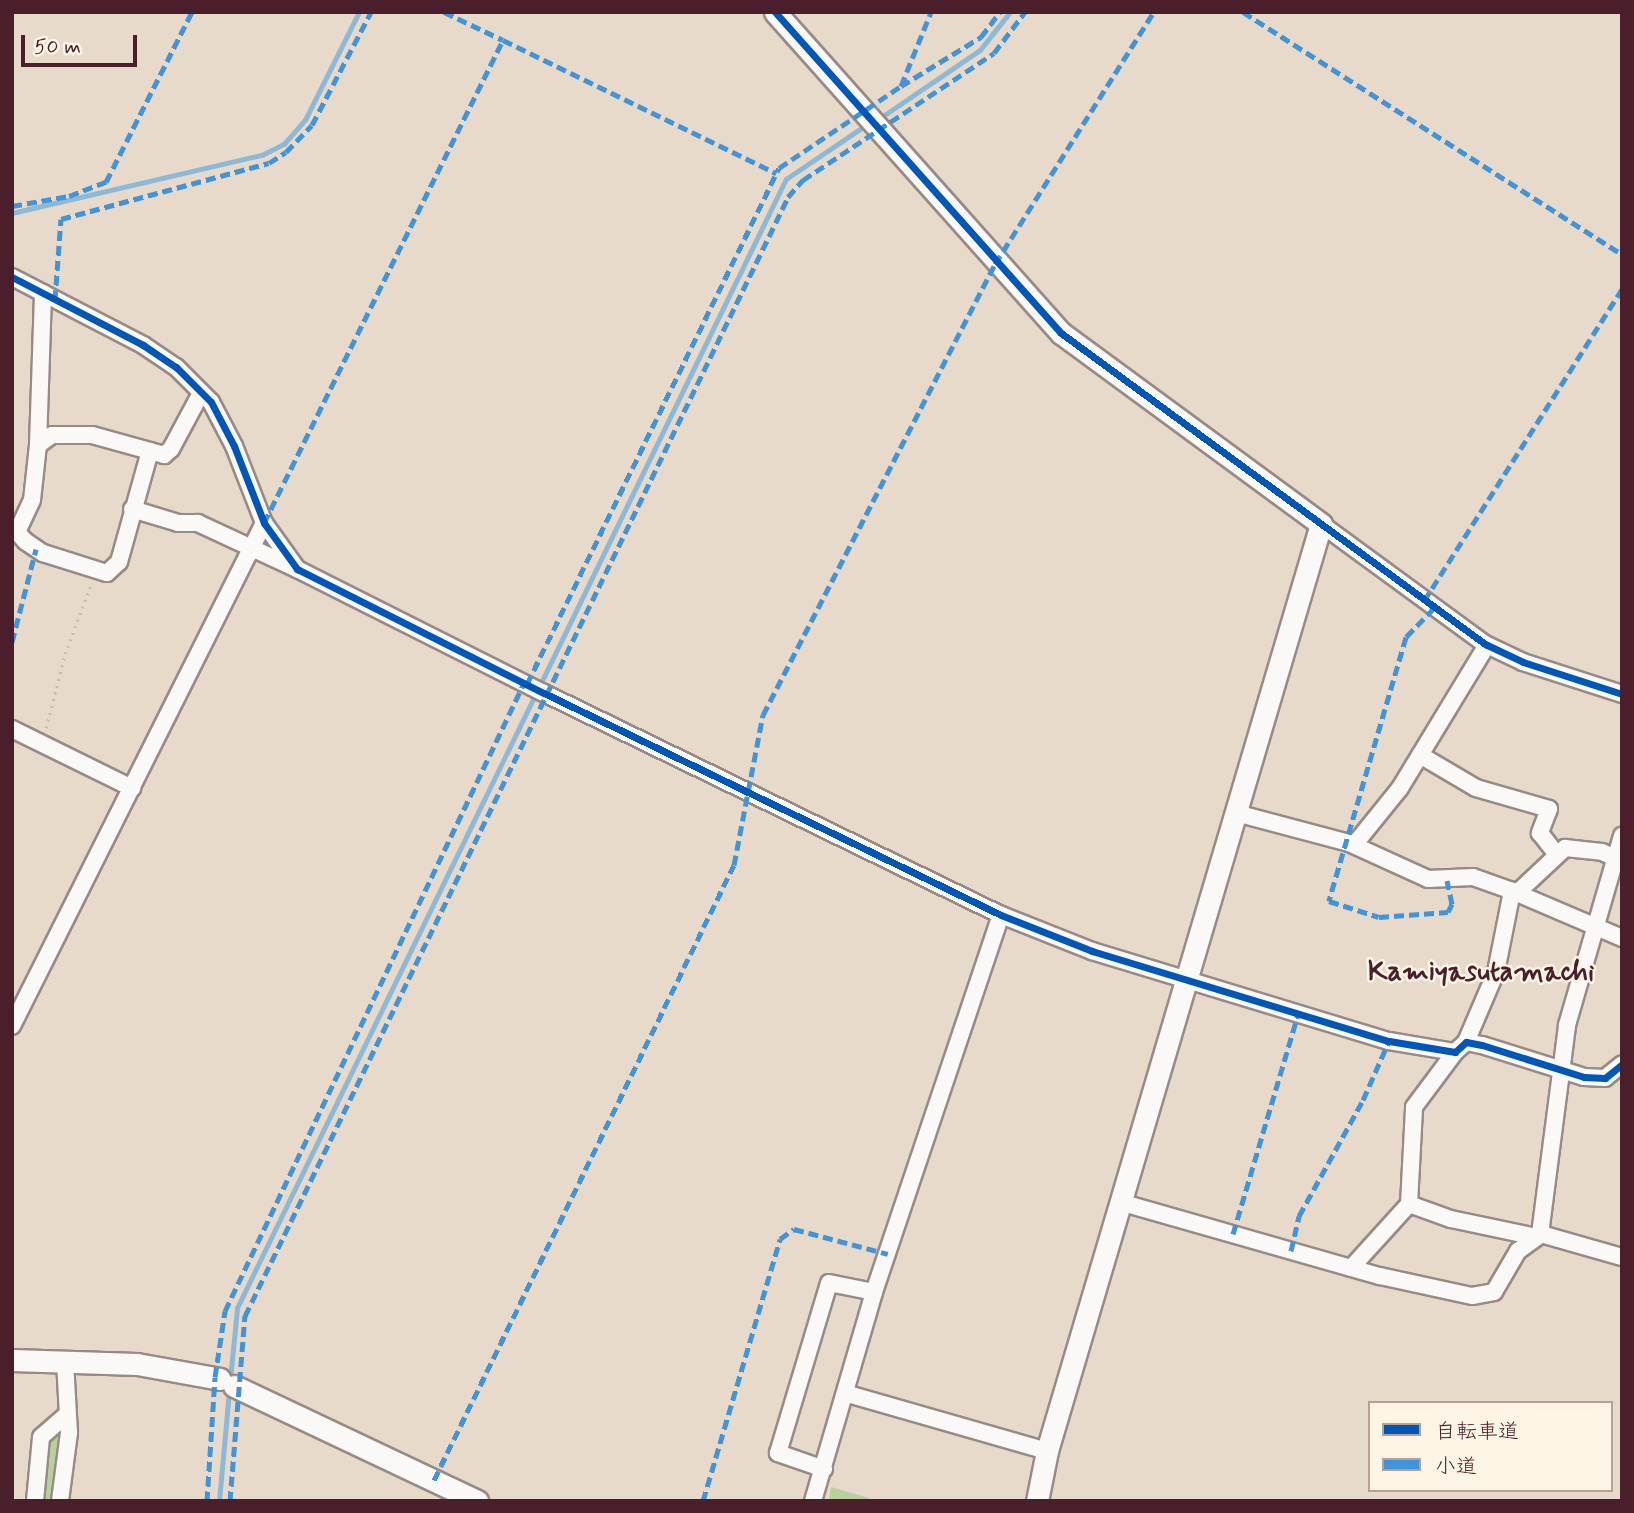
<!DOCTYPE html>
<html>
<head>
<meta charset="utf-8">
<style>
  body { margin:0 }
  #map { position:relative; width:1634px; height:1513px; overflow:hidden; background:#e7dacb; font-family:Mynerve,"Klee One",sans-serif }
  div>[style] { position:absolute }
  .green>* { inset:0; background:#b8d09e }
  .stream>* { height:4.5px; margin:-2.25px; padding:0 2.25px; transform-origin:2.25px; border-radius:2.25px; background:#8db9d7 }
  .path>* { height:2.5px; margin-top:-1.25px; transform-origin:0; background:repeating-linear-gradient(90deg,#c2bbba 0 2px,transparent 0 7px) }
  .roads { filter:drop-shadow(2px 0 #988a84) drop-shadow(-2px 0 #988a84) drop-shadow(0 2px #988a84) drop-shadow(0 -2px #988a84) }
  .minor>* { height:16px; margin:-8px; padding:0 8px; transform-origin:8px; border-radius:8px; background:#fbf9f7 }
  .tertiary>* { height:21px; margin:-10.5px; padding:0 10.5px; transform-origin:10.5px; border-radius:10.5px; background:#fbf9f7 }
  .quiet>* { height:5px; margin-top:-2.5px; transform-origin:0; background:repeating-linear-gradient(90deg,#4194d7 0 10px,transparent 0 15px) }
  .cycleway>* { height:7px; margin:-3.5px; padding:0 3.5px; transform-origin:3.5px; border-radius:3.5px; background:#0057b8 }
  span { translate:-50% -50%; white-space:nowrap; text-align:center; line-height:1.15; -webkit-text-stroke:5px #fcf5e5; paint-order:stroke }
  .quarter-label { font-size:28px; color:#4a1f2b; font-weight:700 }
  .frame { position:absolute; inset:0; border:14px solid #4a1f2b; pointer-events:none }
  .legend { position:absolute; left:1368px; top:1401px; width:245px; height:91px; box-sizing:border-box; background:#fcf5e5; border:2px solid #b59f9b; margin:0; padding:9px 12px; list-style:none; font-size:21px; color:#4a1f2b }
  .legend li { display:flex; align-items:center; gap:14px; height:35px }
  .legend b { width:35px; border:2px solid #b59f9b }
  .scale { position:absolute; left:21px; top:35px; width:116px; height:32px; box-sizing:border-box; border:4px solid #4a1f2b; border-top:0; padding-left:9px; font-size:21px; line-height:24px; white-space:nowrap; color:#4a1f2b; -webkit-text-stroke:5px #fcf5e5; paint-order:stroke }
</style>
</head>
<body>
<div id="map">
  <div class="green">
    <div style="clip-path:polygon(52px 1431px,62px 1443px,56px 1501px,47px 1501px,40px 1499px,45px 1437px)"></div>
    <div style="clip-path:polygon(831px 1487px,869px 1498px,869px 1501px,829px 1501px)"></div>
  </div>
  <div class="stream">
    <div style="left:883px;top:116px;width:117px;rotate:-34.2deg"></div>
    <div style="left:980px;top:50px;width:48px;rotate:-51.7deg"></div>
    <div style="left:12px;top:213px;width:257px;rotate:-13.1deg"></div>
    <div style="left:262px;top:155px;width:25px;rotate:-27deg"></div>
    <div style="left:284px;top:144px;width:32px;rotate:-49deg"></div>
    <div style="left:305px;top:120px;width:121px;rotate:-63.4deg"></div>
    <div style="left:230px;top:1380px;width:72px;rotate:-84.4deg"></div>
    <div style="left:237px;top:1308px;width:1255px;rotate:-64.07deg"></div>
    <div style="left:786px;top:179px;width:93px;rotate:-34deg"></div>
    <div style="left:219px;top:1501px;width:109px;rotate:-84.8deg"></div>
  </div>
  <div class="path">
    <div style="left:46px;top:728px;width:76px;rotate:-75.6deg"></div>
    <div style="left:65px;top:654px;width:75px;rotate:-69.6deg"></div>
  </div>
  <div class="roads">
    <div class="minor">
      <div style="left:12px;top:277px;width:148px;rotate:27.4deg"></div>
      <div style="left:143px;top:345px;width:40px;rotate:34deg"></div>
      <div style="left:176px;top:367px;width:49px;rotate:45deg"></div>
      <div style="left:211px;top:402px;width:50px;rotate:62.4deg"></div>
      <div style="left:234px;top:446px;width:83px;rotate:68.7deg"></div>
      <div style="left:264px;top:523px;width:57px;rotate:54.3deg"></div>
      <div style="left:297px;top:569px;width:276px;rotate:26.7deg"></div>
      <div style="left:544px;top:693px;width:508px;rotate:25.91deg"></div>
      <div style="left:1001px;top:915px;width:98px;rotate:21.6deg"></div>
      <div style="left:1092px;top:951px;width:310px;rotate:16.9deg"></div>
      <div style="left:1389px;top:1041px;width:67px;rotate:9.5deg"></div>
      <div style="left:1455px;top:1052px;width:15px;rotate:-42deg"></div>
      <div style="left:1466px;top:1042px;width:16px;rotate:11deg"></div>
      <div style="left:1482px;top:1045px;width:107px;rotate:17.4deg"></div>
      <div style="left:1584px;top:1077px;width:21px;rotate:3deg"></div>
      <div style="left:1605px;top:1078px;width:22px;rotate:-39deg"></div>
      <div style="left:38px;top:445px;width:152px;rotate:-88.1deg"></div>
      <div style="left:150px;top:451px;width:15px;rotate:16deg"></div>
      <div style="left:164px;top:455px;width:9px;rotate:-41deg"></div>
      <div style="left:171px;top:449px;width:64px;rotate:-61.8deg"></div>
      <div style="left:132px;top:509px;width:48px;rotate:16.9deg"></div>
      <div style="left:178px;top:523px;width:20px"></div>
      <div style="left:198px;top:523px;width:107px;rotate:24.9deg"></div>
      <div style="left:1321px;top:524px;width:203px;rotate:36.2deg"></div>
      <div style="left:1485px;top:644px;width:42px;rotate:25.3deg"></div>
      <div style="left:1523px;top:662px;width:104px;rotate:17.9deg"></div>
      <div style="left:12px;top:527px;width:7px;rotate:45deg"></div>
      <div style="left:17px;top:532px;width:12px;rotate:48deg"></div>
      <div style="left:25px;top:541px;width:22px;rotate:34deg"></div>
      <div style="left:43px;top:553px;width:67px;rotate:17.4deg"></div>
      <div style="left:107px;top:573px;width:16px;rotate:-43deg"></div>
      <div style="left:119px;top:562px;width:115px;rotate:-74.4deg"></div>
      <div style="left:150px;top:451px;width:60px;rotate:-164.6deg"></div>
      <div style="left:92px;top:435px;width:40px;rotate:180deg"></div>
      <div style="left:52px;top:435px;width:17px;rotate:144deg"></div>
      <div style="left:38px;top:445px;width:55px;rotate:96.2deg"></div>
      <div style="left:32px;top:500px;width:35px;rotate:115deg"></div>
      <div style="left:12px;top:729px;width:134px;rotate:26.2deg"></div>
      <div style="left:1420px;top:755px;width:65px;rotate:30.5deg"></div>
      <div style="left:1476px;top:788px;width:76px;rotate:16deg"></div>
      <div style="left:1549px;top:809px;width:26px;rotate:111deg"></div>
      <div style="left:1540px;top:833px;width:24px;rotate:52deg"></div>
      <div style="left:1236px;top:813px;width:117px;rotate:14.9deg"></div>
      <div style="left:1349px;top:843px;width:87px;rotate:24.5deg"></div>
      <div style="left:1428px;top:879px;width:45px;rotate:-2.5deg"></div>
      <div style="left:1473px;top:877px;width:41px;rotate:19.7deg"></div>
      <div style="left:1354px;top:845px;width:73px;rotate:-51.1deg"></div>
      <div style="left:1400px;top:788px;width:167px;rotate:-58.7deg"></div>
      <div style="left:1517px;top:893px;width:66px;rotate:-43.2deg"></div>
      <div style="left:1565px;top:848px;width:37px;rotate:6deg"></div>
      <div style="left:1602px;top:852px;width:22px;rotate:24deg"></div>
      <div style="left:12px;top:1026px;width:563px;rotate:-63.39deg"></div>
      <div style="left:1466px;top:1042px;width:76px;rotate:-66.8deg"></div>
      <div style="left:1496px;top:972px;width:83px;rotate:-78.8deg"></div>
      <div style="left:1512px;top:891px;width:120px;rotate:23.1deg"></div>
      <div style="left:1123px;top:1203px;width:267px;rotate:15.9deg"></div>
      <div style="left:1380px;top:1276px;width:94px;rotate:12.3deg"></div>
      <div style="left:1472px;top:1296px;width:22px;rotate:-10deg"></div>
      <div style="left:1494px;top:1292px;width:48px;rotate:-59.7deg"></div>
      <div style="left:1518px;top:1251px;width:29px;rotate:-36deg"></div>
      <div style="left:1541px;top:1234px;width:84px;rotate:15.9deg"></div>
      <div style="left:1409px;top:1204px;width:45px;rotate:19.7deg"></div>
      <div style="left:1451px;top:1219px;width:83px;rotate:11.9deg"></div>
      <div style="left:1540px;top:1234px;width:211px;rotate:-82.6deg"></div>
      <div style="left:1567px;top:1025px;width:197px;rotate:-73.8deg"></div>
      <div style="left:1351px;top:1268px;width:86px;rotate:-47.8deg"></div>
      <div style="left:1409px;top:1204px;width:97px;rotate:-87deg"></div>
      <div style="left:1414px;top:1107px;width:69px;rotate:-53.3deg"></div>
      <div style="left:848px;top:1394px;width:207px;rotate:16deg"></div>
      <div style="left:824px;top:1469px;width:49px;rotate:-160.8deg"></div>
      <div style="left:778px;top:1453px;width:177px;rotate:-73.3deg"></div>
      <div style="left:829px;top:1283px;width:46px;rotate:11.3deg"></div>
      <div style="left:35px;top:1501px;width:64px;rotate:-84.6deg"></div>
      <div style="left:41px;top:1437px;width:35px;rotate:-41deg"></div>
      <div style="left:60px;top:1501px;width:69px;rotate:-82.5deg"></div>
      <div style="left:69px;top:1433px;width:72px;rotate:-93.2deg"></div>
      <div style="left:813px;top:1501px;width:218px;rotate:-73.7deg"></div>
      <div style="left:874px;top:1292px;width:398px;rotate:-71.4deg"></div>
    </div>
    <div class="tertiary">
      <div style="left:775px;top:12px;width:430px;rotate:48.3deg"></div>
      <div style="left:1061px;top:333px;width:323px;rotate:36.3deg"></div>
      <div style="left:1321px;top:524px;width:967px;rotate:106.47deg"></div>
      <div style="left:1047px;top:1451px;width:51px;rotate:101.3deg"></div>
      <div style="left:12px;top:1360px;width:125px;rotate:1.8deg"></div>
      <div style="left:137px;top:1364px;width:84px;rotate:10.2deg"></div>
      <div style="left:234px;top:1386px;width:269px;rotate:25.3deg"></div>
    </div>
  </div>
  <div class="quiet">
    <div style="left:444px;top:12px;width:65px;rotate:25.4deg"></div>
    <div style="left:1243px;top:12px;width:450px;rotate:32.6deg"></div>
    <div style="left:901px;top:86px;width:94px;rotate:-31.5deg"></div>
    <div style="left:981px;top:37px;width:31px;rotate:-53deg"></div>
    <div style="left:12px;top:206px;width:58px;rotate:-10deg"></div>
    <div style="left:69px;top:196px;width:40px;rotate:-21deg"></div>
    <div style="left:106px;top:182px;width:191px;rotate:-63.2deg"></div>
    <div style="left:55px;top:300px;width:81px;rotate:-85.8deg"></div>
    <div style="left:61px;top:219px;width:215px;rotate:-15.1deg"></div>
    <div style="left:269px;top:163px;width:20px;rotate:-33deg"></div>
    <div style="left:286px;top:152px;width:37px;rotate:-46deg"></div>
    <div style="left:312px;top:125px;width:127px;rotate:-62.4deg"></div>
    <div style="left:264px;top:523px;width:539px;rotate:-63.67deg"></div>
    <div style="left:503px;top:40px;width:304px;rotate:26deg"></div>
    <div style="left:1424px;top:601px;width:370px;rotate:-57.6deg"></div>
    <div style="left:1434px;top:608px;width:40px;rotate:134deg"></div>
    <div style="left:1406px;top:637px;width:275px;rotate:106.3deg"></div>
    <div style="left:1329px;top:901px;width:52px;rotate:17.7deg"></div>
    <div style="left:1379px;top:917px;width:69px;rotate:-4.1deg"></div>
    <div style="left:1448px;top:912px;width:9px;rotate:-63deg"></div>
    <div style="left:1452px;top:904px;width:24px;rotate:-102deg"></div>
    <div style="left:12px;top:642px;width:96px;rotate:-75.5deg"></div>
    <div style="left:527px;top:684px;width:574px;rotate:-63.97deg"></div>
    <div style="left:779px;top:168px;width:147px;rotate:-33.9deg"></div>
    <div style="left:901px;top:86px;width:80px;rotate:-67.9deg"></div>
    <div style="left:1233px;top:1234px;width:228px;rotate:-73.5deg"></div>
    <div style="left:1291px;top:1251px;width:36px;rotate:-77deg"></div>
    <div style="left:1299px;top:1216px;width:132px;rotate:-61.1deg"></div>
    <div style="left:1363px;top:1100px;width:64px;rotate:-66.2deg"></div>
    <div style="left:434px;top:1480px;width:684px;rotate:-64deg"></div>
    <div style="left:734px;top:865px;width:153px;rotate:-79.1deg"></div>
    <div style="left:763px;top:715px;width:507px;rotate:-62.78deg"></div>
    <div style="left:995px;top:264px;width:298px;rotate:-57.8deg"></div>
    <div style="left:207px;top:1501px;width:124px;rotate:-86.3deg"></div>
    <div style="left:215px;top:1377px;width:67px;rotate:-81.4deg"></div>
    <div style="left:225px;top:1311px;width:696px;rotate:-64.54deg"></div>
    <div style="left:230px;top:1501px;width:186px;rotate:-85.4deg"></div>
    <div style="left:245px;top:1316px;width:1244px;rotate:-64.11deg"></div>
    <div style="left:788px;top:197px;width:23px;rotate:-49deg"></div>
    <div style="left:803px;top:180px;width:229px;rotate:-33.6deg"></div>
    <div style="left:994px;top:53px;width:51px;rotate:-52.9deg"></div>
    <div style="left:703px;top:1501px;width:273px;rotate:-73.6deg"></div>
    <div style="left:780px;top:1239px;width:17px;rotate:-36deg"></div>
    <div style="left:794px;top:1229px;width:97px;rotate:14.9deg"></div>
  </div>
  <div class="cycleway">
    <div style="left:775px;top:12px;width:430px;rotate:48.3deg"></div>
    <div style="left:1061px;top:333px;width:526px;rotate:36.26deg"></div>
    <div style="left:1485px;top:644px;width:42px;rotate:25.3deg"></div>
    <div style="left:1523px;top:662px;width:104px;rotate:17.9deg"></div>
    <div style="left:12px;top:277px;width:148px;rotate:27.4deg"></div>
    <div style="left:143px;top:345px;width:40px;rotate:34deg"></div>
    <div style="left:176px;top:367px;width:49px;rotate:45deg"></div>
    <div style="left:211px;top:402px;width:50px;rotate:62.4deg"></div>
    <div style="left:234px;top:446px;width:83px;rotate:68.7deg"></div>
    <div style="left:264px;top:523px;width:57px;rotate:54.3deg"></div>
    <div style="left:297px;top:569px;width:276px;rotate:26.7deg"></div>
    <div style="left:544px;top:693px;width:508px;rotate:25.91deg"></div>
    <div style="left:1001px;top:915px;width:98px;rotate:21.6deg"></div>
    <div style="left:1092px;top:951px;width:310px;rotate:16.9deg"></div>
    <div style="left:1389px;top:1041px;width:67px;rotate:9.5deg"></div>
    <div style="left:1455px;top:1052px;width:15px;rotate:-42deg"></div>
    <div style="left:1466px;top:1042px;width:16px;rotate:11deg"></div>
    <div style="left:1482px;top:1045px;width:107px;rotate:17.4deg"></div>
    <div style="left:1584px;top:1077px;width:21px;rotate:3deg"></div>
    <div style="left:1605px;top:1078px;width:22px;rotate:-39deg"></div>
  </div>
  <div class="quarter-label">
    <span style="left:1481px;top:973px">Kamiyasutamachi</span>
  </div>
  <div class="frame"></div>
  <ul class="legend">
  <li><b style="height:9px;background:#0057b8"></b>自転車道</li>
  <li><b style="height:9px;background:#4194d7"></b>小道</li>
  </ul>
  <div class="scale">50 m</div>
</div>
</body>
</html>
